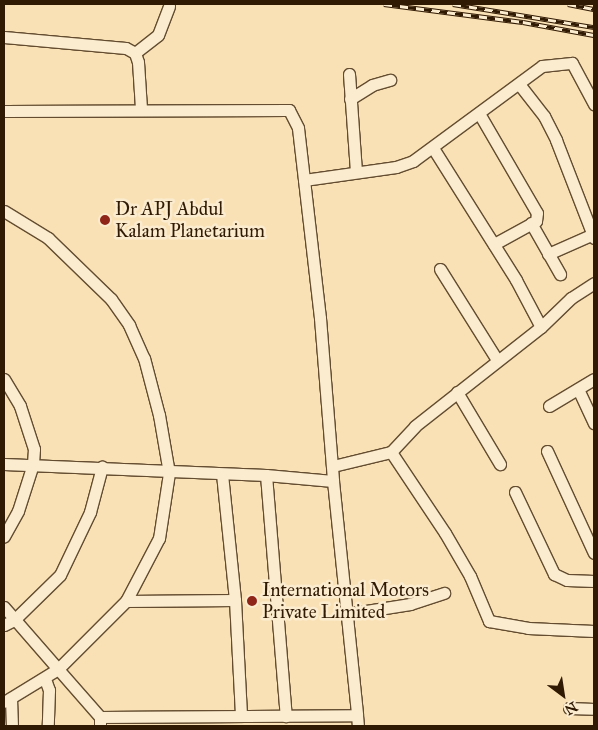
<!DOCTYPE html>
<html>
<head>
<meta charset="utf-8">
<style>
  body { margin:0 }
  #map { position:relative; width:598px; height:730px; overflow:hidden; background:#f9e1b5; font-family:"IM FELL Great Primer",serif }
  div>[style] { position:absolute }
  .roads { filter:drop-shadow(1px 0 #634c30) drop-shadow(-1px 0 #634c30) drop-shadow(0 1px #634c30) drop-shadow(0 -1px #634c30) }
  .minor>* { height:11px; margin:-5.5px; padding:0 5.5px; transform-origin:5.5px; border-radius:5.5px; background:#fbeccf }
  .rail>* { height:4.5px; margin-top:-2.25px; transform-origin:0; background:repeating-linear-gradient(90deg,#fbeccf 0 8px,#311a04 0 16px); box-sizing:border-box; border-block:1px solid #311a04 }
  .dots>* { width:14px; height:14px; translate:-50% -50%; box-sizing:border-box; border:2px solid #fbeccf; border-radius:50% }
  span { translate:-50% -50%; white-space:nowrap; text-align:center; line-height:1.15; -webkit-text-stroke:5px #fbeccf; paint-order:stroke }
  .poi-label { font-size:19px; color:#311a04 }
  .left { translate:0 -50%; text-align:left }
  .frame { position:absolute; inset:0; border:5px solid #311a04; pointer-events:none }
  .north { position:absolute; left:538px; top:670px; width:50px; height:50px; -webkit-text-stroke:4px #fbeccf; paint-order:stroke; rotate:149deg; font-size:14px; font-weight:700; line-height:20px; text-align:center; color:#311a04 }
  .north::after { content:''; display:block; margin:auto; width:18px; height:22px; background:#311a04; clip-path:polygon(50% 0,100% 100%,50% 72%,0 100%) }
</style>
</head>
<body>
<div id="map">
  <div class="roads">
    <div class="minor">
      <div style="left:4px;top:37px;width:122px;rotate:5.2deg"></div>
      <div style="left:126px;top:48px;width:10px;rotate:29deg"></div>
      <div style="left:135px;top:53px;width:9px;rotate:72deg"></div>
      <div style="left:138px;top:62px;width:47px;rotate:86.3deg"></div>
      <div style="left:135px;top:53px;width:29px;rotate:-38deg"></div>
      <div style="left:158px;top:35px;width:31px;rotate:-69deg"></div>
      <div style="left:349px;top:74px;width:98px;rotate:85.9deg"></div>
      <div style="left:519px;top:84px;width:41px;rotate:52deg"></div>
      <div style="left:544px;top:116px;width:27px;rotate:63deg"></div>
      <div style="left:556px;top:140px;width:105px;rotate:68.8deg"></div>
      <div style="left:350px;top:99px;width:26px;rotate:-32deg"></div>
      <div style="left:372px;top:85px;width:19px;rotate:-16deg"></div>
      <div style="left:4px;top:111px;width:285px;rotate:-0.2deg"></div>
      <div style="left:289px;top:110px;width:20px;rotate:63deg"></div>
      <div style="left:298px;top:128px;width:191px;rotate:83.4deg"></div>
      <div style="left:320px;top:318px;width:164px;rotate:85.4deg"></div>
      <div style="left:480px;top:115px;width:113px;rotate:59.8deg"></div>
      <div style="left:537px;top:213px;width:8px;rotate:97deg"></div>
      <div style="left:536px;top:221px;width:48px;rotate:151.3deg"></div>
      <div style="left:433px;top:148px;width:156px;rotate:57.8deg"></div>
      <div style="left:516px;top:280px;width:53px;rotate:62deg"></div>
      <div style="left:304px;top:180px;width:93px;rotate:-8deg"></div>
      <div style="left:396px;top:167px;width:18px;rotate:-19deg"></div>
      <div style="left:413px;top:161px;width:160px;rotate:-36.4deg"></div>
      <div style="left:542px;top:66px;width:30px;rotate:-6deg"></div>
      <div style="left:572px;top:63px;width:47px;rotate:61.8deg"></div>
      <div style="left:4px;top:211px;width:52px;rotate:31.5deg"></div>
      <div style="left:48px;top:238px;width:88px;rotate:44.1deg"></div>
      <div style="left:111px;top:299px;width:32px;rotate:55deg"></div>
      <div style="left:129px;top:325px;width:36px;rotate:66deg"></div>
      <div style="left:144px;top:358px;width:59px;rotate:75.3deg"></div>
      <div style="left:159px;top:415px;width:59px;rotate:80.2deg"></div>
      <div style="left:169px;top:473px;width:66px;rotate:98.7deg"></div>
      <div style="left:159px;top:538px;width:71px;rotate:117.6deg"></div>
      <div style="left:126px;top:601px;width:96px;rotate:135deg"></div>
      <div style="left:58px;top:669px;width:64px;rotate:48.8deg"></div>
      <div style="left:531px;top:223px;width:59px;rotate:60.4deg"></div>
      <div style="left:548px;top:254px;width:47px;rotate:-23.8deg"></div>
      <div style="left:591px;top:235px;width:5px;rotate:-53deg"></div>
      <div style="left:440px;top:269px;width:107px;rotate:57.9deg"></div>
      <div style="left:4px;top:379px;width:31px;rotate:59deg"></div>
      <div style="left:20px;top:406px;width:45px;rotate:72deg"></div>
      <div style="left:34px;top:449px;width:15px;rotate:94deg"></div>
      <div style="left:33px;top:464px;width:49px;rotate:107.7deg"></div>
      <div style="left:18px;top:511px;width:29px;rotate:119deg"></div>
      <div style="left:578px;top:389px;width:38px;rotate:65deg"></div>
      <div style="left:457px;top:392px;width:84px;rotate:59.2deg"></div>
      <div style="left:549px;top:406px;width:52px;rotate:-31deg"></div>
      <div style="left:547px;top:451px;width:112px;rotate:65.3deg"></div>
      <div style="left:391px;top:452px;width:35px;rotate:-47deg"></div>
      <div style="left:415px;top:426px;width:160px;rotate:-38.2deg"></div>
      <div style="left:541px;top:327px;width:42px;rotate:-44deg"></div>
      <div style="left:571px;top:298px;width:27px;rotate:-33deg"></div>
      <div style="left:4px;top:464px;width:262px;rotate:2.4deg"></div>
      <div style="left:266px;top:475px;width:67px;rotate:5.1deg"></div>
      <div style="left:333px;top:481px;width:235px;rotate:84.1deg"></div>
      <div style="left:333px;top:466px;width:60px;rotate:-13.6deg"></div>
      <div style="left:391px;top:452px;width:97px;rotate:56.3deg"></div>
      <div style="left:445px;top:533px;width:50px;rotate:59.8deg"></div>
      <div style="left:470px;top:576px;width:49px;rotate:67.1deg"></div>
      <div style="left:489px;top:621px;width:40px;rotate:10deg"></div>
      <div style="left:528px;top:628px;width:66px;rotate:2.6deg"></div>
      <div style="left:222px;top:474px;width:127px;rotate:84.1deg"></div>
      <div style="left:235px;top:600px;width:116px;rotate:87deg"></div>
      <div style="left:266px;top:475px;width:242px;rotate:85.3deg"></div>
      <div style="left:515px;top:492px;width:91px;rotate:64.6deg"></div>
      <div style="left:554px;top:574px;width:14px;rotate:25deg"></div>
      <div style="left:567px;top:580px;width:27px;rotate:2deg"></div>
      <div style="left:126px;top:601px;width:109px;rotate:-0.5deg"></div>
      <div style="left:4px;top:607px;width:82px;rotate:48.9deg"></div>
      <div style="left:58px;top:669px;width:63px;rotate:148.6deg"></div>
      <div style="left:347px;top:614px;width:64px;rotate:-9deg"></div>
      <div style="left:410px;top:604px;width:36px;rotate:-18deg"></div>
      <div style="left:4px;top:625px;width:11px;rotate:-27deg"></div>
      <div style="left:14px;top:620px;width:64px;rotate:-44.4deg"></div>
      <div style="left:60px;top:575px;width:70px;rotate:-64.5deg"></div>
      <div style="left:90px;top:512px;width:47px;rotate:-75.1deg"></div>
      <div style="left:45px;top:679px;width:12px;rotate:70deg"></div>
      <div style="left:49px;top:690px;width:36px;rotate:92deg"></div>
      <div style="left:11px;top:698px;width:28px;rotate:88deg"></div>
      <div style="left:569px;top:708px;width:25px;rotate:2deg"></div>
      <div style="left:100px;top:726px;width:9px;rotate:-90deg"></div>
      <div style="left:100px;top:717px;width:257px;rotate:-0.4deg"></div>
      <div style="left:357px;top:715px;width:11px;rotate:85deg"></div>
    </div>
  </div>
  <div class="rail">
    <div style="left:384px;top:4px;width:140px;rotate:7.4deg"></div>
    <div style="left:523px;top:22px;width:72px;rotate:10.4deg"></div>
    <div style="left:453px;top:4px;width:143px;rotate:9.3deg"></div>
    <div style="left:568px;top:4px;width:26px;rotate:11deg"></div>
  </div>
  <div class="dots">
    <div style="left:105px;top:220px;background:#8f2418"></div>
    <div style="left:252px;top:601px;background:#8f2418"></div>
  </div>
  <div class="poi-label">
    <span class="left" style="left:115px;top:220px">Dr APJ Abdul<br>Kalam Planetarium</span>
    <span class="left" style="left:262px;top:601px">International Motors<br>Private Limited</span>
  </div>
  <div class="frame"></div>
  <div class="north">N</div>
</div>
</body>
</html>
